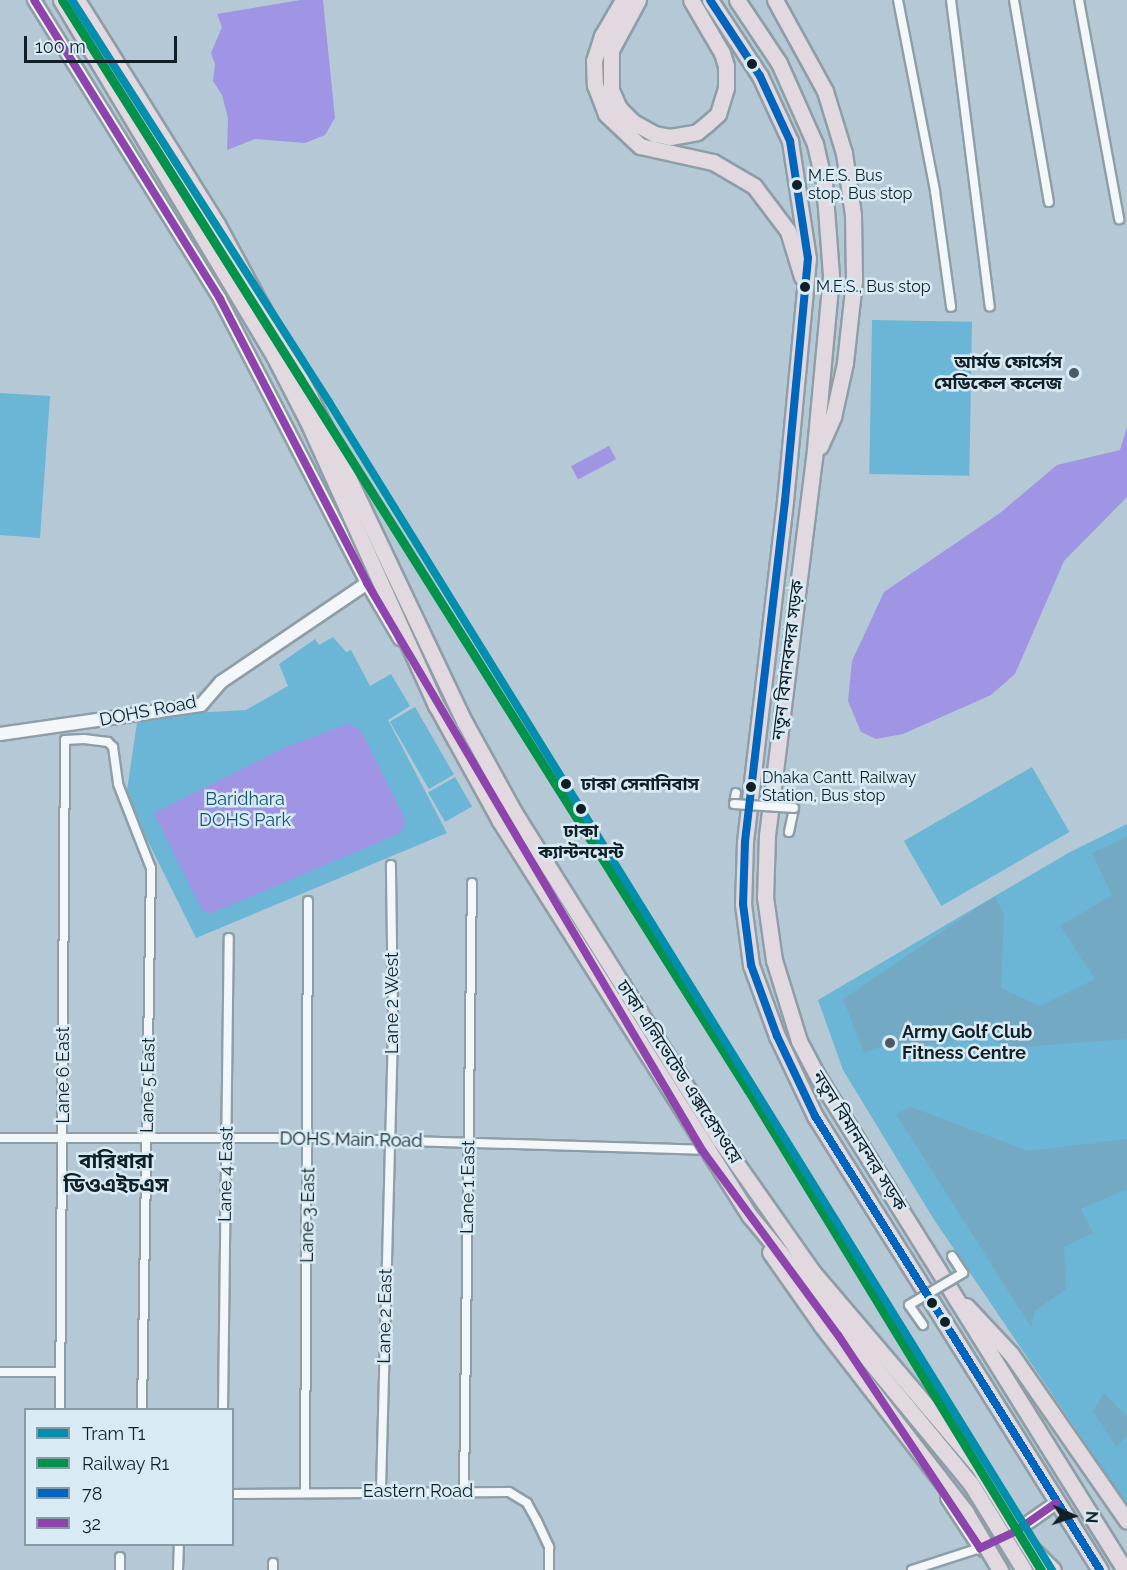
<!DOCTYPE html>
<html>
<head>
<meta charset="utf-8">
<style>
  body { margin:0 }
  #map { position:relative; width:1127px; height:1570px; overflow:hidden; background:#b4c9d5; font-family:Raleway,"Noto Sans Bengali",sans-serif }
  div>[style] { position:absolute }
  .green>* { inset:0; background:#6bb5d6; transform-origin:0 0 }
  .forest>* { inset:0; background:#74a9c3 }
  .water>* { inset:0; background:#a094e5; transform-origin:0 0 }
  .roads { filter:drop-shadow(2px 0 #8e9ea7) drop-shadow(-2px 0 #8e9ea7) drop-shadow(0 2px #8e9ea7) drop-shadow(0 -2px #8e9ea7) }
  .street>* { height:8px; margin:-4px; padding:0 4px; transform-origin:4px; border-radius:4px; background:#f4f7f9 }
  .secondary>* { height:12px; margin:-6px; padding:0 6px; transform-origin:6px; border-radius:6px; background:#f4f7f9 }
  .highway>* { height:15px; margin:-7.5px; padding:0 7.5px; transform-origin:7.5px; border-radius:7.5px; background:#e2d8e0 }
  .bridges { filter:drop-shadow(2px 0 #8e9ea7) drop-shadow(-2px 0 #8e9ea7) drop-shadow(0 2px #8e9ea7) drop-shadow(0 -2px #8e9ea7) }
  .street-bridge>* { height:8px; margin:-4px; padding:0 4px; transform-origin:4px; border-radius:4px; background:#f4f7f9 }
  .highway-bridge>* { height:15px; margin:-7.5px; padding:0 7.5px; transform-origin:7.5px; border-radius:7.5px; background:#e2d8e0 }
  .bus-1>* { height:8px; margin:-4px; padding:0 4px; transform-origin:4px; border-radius:4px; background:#0065bd }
  .bus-2>* { height:8px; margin:-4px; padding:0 4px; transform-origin:4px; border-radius:4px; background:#8e44ad }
  .rail-1>* { height:9px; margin:-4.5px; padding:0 4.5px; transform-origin:4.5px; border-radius:4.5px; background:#03924b }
  .tram-1>* { height:8px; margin:-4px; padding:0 4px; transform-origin:4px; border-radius:4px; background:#038ead }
  .dots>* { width:16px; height:16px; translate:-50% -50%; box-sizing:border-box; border:3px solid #d8ebf5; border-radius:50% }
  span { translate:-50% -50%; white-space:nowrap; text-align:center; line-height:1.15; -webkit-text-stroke:5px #d8ebf5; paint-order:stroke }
  .bus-label { font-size:16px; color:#112027 }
  .left { translate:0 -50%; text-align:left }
  .poi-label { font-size:18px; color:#112027; font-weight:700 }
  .right { translate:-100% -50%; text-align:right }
  .street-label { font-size:18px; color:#112027 }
  .stop-label { font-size:18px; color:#112027; font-weight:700 }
  .park-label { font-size:18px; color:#14536e }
  .quarter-label { font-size:21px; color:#112027; font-weight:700 }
  .legend { position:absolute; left:24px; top:1408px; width:210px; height:138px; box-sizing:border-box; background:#d8ebf5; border:2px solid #889aa3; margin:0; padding:8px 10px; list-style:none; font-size:18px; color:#112027 }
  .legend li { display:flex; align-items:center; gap:12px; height:30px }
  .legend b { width:30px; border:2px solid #889aa3 }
  .north { position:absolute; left:1043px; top:1486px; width:60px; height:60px; -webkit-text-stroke:4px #d8ebf5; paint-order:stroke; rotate:93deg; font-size:16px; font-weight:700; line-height:24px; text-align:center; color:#112027 }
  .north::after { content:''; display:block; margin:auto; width:21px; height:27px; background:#112027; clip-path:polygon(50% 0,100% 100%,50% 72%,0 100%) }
  .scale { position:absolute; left:24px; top:36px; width:153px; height:27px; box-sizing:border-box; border:3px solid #112027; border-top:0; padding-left:8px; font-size:18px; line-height:21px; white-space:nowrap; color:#112027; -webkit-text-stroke:4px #d8ebf5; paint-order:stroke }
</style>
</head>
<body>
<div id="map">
  <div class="green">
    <div style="left:872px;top:320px;width:100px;height:154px;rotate:1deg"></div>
    <div style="clip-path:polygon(0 393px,50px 396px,40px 538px,0 535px)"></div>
    <div style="clip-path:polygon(333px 637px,346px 652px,351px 650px,370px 686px,391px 674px,410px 706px,388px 720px,447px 833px,196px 938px,126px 797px,138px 716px,246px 710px,288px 686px,279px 664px,315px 639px,319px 645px)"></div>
    <div style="left:415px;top:707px;width:78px;height:29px;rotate:60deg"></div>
    <div style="left:1032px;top:767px;width:75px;height:148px;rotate:60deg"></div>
    <div style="left:455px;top:777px;width:34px;height:31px;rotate:60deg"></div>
    <div style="clip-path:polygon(1127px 824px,1127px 1505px,933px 1218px,843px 1070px,818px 1000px,1070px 852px)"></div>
  </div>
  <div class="forest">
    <div style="clip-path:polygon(1127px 837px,1127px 1039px,1006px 1048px,990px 1038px,876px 1048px,864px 1053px,843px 999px,995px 896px,1004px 915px,1001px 988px,1040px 1006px,1095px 979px,1060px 926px,1112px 895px,1092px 853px)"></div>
    <div style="clip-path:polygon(911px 1107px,1028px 1151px,1127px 1139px,1127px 1189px,1081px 1209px,1093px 1233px,1064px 1247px,1066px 1289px,1035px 1311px,1031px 1327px,896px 1114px)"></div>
    <div style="clip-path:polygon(1104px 1393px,1127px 1417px,1127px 1436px,1116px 1447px,1093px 1411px)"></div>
  </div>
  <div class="water">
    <div style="clip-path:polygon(301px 0,323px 0,335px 118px,325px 135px,305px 143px,255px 139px,227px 150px,228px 119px,222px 95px,213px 81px,215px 64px,211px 53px,222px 27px,217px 14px)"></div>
    <div style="clip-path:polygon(1127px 427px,1127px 497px,1064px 561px,1015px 674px,991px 695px,903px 734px,876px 739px,861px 732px,848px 701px,852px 661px,884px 592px,1000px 513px,1057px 465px,1120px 450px)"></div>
    <div style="left:609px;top:446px;width:15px;height:43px;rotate:62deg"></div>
    <div style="clip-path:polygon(347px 724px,360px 729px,405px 819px,404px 827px,398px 834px,212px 913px,203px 912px,154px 813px,286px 747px)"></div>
  </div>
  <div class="roads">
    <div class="street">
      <div style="left:898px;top:0;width:195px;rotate:79deg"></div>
      <div style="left:935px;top:191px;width:117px;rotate:82.1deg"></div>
      <div style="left:951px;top:0;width:309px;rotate:82.8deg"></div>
      <div style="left:1014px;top:0;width:205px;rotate:80.2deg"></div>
      <div style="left:1079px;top:0;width:223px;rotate:79.6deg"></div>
      <div style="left:734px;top:804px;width:11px;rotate:-80deg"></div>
      <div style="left:789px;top:832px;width:25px;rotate:-78deg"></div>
      <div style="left:0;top:1138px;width:309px"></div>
      <div style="left:309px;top:1138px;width:393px;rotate:1.7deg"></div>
      <div style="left:0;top:1372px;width:60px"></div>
      <div style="left:60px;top:1410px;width:670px;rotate:-89.57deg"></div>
      <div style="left:65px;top:740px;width:19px;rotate:-3deg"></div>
      <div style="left:84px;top:739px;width:24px;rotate:7deg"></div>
      <div style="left:108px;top:742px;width:7px;rotate:45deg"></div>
      <div style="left:113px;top:747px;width:37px;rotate:82deg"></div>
      <div style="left:118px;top:784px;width:90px;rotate:68.6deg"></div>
      <div style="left:151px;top:868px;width:542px;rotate:90.95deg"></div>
      <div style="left:223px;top:1410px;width:472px;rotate:-89.3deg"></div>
      <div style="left:381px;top:1490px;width:474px;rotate:-88.5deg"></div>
      <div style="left:393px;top:1016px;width:151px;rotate:-90.8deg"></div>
      <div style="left:464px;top:1491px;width:608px;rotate:-89.25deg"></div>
      <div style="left:305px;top:1492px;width:591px;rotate:-89.71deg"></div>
      <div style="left:232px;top:1494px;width:277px;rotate:-0.4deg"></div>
      <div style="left:509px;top:1492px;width:21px;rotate:31deg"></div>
      <div style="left:527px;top:1503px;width:21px;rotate:61deg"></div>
      <div style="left:537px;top:1521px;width:29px;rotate:65deg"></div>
      <div style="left:549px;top:1547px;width:23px;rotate:90deg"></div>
      <div style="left:120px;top:1570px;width:13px;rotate:-90deg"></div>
      <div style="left:178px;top:1570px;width:26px;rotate:-88deg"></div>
      <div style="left:273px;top:1570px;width:7px;rotate:-90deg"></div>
      <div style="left:912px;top:1570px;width:71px;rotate:-17.9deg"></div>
      <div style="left:980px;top:1548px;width:5px;rotate:53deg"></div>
    </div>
    <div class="secondary">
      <div style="left:34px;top:0;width:352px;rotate:58.1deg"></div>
      <div style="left:220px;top:299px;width:320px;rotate:62.6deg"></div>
      <div style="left:367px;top:583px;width:65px;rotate:59.5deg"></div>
      <div style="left:0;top:734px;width:203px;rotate:-8.2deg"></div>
      <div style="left:201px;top:705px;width:30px;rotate:-49deg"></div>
      <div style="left:221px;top:682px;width:176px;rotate:-34.1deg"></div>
      <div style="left:947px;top:1498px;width:60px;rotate:56.6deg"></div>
      <div style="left:980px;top:1548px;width:40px;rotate:-25deg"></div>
      <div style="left:1016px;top:1531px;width:49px;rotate:-35deg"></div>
    </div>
    <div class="highway">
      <div style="left:623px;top:0;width:42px;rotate:120.3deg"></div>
      <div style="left:602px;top:36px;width:26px;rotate:108deg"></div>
      <div style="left:594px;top:61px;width:24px;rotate:88deg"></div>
      <div style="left:595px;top:85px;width:31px;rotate:69deg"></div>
      <div style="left:606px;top:114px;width:47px;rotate:43.3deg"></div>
      <div style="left:640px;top:146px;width:75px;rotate:12.4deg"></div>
      <div style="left:713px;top:162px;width:48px;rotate:30.3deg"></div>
      <div style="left:754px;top:186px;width:56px;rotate:52.9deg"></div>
      <div style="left:788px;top:231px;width:48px;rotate:73.1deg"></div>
      <div style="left:638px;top:0;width:57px;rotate:118.4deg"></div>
      <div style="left:611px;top:50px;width:40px;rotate:90deg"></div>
      <div style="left:611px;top:90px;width:20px;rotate:66deg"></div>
      <div style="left:619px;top:108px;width:20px;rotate:45deg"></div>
      <div style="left:633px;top:122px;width:25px;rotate:29deg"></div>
      <div style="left:655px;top:134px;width:15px;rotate:11deg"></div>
      <div style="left:670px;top:137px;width:27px;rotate:-10deg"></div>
      <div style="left:697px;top:132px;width:14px;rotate:-39deg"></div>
      <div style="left:708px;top:123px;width:13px;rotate:-42deg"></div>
      <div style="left:718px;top:114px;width:27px;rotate:-73deg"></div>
      <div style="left:726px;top:88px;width:22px;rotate:-90deg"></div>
      <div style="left:726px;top:66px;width:14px;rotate:-107deg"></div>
      <div style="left:722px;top:53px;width:61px;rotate:-120.3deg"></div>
      <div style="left:710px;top:0;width:91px;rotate:56.7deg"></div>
      <div style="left:760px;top:76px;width:72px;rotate:65.2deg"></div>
      <div style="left:790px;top:141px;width:118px;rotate:81.3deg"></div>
      <div style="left:808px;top:258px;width:244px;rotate:95.4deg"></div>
      <div style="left:785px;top:501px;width:343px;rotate:96.7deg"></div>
      <div style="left:745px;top:842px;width:62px;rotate:91.8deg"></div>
      <div style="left:743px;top:904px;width:62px;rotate:82.5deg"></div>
      <div style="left:751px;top:965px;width:76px;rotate:69.9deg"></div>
      <div style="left:777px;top:1036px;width:89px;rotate:64.6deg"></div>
      <div style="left:815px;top:1116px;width:536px;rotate:57.88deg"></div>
      <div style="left:737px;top:0;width:76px;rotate:56.3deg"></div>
      <div style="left:779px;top:63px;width:89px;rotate:66deg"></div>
      <div style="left:815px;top:144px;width:39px;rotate:77deg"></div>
      <div style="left:824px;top:182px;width:94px;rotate:85.7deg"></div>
      <div style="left:831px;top:276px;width:183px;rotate:95.3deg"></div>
      <div style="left:814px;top:458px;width:380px;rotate:97.1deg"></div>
      <div style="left:767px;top:835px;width:62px;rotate:91.8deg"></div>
      <div style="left:765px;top:897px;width:64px;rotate:81.9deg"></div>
      <div style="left:774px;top:960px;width:85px;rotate:72.8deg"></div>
      <div style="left:799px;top:1041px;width:41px;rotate:62.2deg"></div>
      <div style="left:818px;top:1077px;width:581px;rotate:58.09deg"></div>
      <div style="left:775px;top:0;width:104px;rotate:61.2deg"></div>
      <div style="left:825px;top:91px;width:65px;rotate:73deg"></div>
      <div style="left:844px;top:153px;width:63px;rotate:81.7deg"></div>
      <div style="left:853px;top:215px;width:66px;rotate:89.1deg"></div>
      <div style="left:854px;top:281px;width:82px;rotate:96.3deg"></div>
      <div style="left:845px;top:363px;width:55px;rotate:102.5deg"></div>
      <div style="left:833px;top:417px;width:32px;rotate:114deg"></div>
      <div style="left:966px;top:1306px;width:66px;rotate:46.8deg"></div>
      <div style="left:1011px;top:1354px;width:203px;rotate:55.2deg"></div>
      <div style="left:1035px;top:1552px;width:25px;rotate:45deg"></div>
    </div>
  </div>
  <div class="bridges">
    <div class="street-bridge">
      <div style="left:734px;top:804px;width:60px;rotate:3.8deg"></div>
      <div style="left:923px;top:1325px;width:24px;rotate:-125deg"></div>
      <div style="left:909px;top:1305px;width:63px;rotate:-30.7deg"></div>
      <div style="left:963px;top:1273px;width:20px;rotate:-123deg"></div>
    </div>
    <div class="highway-bridge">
      <div style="left:61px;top:0;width:415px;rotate:59.1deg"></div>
      <div style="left:274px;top:356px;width:74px;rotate:62.7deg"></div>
      <div style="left:308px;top:422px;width:311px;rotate:65.7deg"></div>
      <div style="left:436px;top:705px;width:132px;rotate:61.1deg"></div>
      <div style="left:500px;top:821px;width:467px;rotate:57.7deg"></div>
      <div style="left:750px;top:1216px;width:347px;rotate:50.5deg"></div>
      <div style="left:971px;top:1484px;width:101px;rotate:58.4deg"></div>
      <div style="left:77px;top:0;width:264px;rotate:58deg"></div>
      <div style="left:217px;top:224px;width:196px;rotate:61.7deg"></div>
      <div style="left:310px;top:397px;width:361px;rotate:64.6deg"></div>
      <div style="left:465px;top:723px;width:102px;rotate:61.2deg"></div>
      <div style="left:514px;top:812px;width:387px;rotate:57.9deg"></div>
      <div style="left:720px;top:1140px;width:160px;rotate:54.9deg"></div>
      <div style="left:812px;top:1271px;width:256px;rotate:49.6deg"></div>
      <div style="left:978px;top:1466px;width:123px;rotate:58deg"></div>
      <div style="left:770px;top:1252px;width:90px;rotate:54.9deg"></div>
      <div style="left:822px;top:1326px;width:234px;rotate:52.3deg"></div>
      <div style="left:965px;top:1511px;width:69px;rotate:59.3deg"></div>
    </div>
  </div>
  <div class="bus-1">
    <div style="left:710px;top:0;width:91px;rotate:56.7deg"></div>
    <div style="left:760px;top:76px;width:72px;rotate:65.2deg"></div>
    <div style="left:790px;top:141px;width:118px;rotate:81.3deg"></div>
    <div style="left:808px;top:258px;width:244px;rotate:95.4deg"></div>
    <div style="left:785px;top:501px;width:343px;rotate:96.7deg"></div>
    <div style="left:745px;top:842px;width:62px;rotate:91.8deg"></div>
    <div style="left:743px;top:904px;width:62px;rotate:82.5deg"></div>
    <div style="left:751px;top:965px;width:76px;rotate:69.9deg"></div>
    <div style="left:777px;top:1036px;width:89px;rotate:64.6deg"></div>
    <div style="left:815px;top:1116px;width:536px;rotate:57.88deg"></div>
  </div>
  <div class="bus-2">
    <div style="left:34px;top:0;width:352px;rotate:58.1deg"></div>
    <div style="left:220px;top:299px;width:320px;rotate:62.6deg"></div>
    <div style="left:367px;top:583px;width:659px;rotate:59.42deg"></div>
    <div style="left:702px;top:1150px;width:230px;rotate:53.7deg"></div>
    <div style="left:838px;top:1335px;width:256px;rotate:56.3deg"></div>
    <div style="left:980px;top:1548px;width:40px;rotate:-25deg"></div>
    <div style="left:1016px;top:1531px;width:49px;rotate:-35deg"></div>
  </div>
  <div class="rail-1">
    <div style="left:62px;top:0;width:1288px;rotate:57.82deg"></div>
    <div style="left:748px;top:1090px;width:562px;rotate:58.6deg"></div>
  </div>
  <div class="tram-1">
    <div style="left:72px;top:0;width:477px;rotate:57.4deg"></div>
    <div style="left:329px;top:402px;width:1374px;rotate:58.24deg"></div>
  </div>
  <div class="dots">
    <div style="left:752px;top:64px;background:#112027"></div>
    <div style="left:797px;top:185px;background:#112027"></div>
    <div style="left:805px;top:287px;background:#112027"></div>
    <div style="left:1074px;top:373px;background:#4a5b64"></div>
    <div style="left:566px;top:784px;background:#112027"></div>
    <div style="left:751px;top:787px;background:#112027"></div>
    <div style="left:581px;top:809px;background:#112027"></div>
    <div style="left:890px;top:1043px;background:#4a5b64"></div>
    <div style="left:932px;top:1303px;background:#112027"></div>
    <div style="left:945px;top:1322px;background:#112027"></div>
  </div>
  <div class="bus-label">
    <span class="left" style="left:808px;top:185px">M.E.S. Bus<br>stop, Bus stop</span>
    <span class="left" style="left:816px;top:287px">M.E.S., Bus stop</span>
    <span class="left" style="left:762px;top:787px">Dhaka Cantt. Railway<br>Station, Bus stop</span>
  </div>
  <div class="poi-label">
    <span class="right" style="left:1062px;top:373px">আর্মড ফোর্সেস<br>মেডিকেল কলেজ</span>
    <span class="left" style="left:902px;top:1043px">Army Golf Club<br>Fitness Centre</span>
  </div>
  <div class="street-label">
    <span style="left:788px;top:660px;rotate:-83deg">নতুন বিমানবন্দর সড়ক</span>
    <span style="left:148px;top:711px;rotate:-11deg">DOHS Road</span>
    <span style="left:392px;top:1003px;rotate:-90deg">Lane 2 West</span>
    <span style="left:679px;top:1072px;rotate:57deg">ঢাকা এলিভেটেড এক্সপ্রেসওয়ে</span>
    <span style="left:63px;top:1075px;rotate:-90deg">Lane 6 East</span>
    <span style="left:148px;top:1085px;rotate:-89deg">Lane 5 East</span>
    <span style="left:351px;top:1140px;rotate:1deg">DOHS Main Road</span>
    <span style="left:859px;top:1141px;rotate:58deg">নতুন বিমানবন্দর সড়ক</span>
    <span style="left:226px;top:1174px;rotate:-89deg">Lane 4 East</span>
    <span style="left:468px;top:1187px;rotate:-89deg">Lane 1 East</span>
    <span style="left:308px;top:1215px;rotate:-89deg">Lane 3 East</span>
    <span style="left:385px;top:1316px;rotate:-89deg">Lane 2 East</span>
    <span style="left:418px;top:1491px">Eastern Road</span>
  </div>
  <div class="stop-label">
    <span class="left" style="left:581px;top:784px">ঢাকা সেনানিবাস</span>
    <span style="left:581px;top:842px">ঢাকা<br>ক্যান্টনমেন্ট</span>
  </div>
  <div class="park-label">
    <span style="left:245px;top:810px">Baridhara<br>DOHS Park</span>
  </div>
  <div class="quarter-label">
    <span style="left:116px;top:1173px">বারিধারা<br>ডিওএইচএস</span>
  </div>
  <ul class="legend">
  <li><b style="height:8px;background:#038ead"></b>Tram T1</li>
  <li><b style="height:8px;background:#03924b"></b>Railway R1</li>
  <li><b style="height:8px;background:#0065bd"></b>78</li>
  <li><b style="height:8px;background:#8e44ad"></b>32</li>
  </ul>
  <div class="north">N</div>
  <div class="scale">100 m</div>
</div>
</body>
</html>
